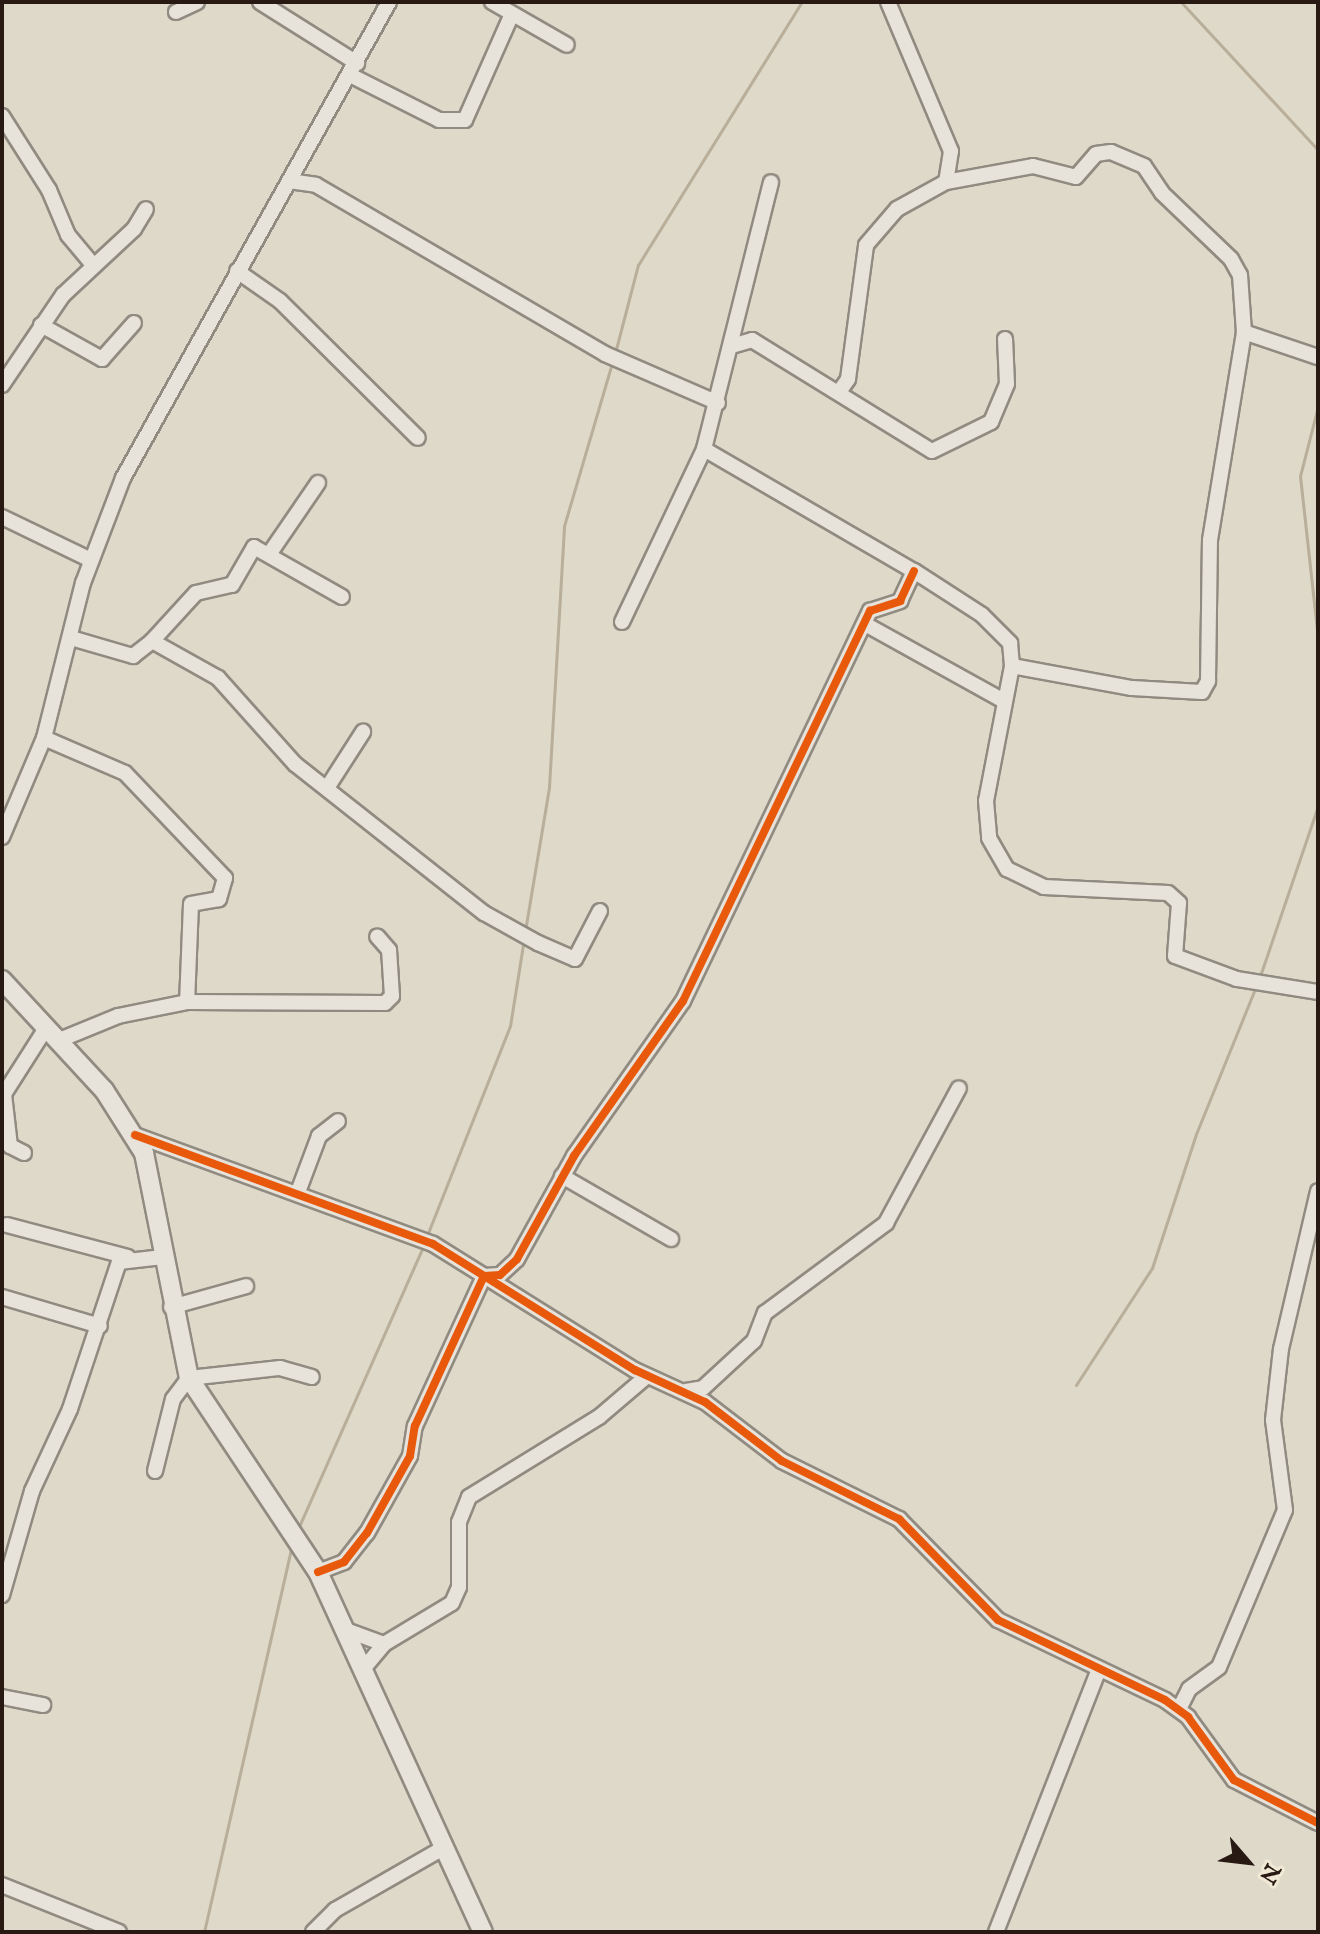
<!DOCTYPE html>
<html>
<head>
<meta charset="utf-8">
<style>
  body { margin:0 }
  #map { position:relative; width:1320px; height:1934px; overflow:hidden; background:#dfd9c9; font-family:"IM FELL English",serif }
  div>[style] { position:absolute }
  .stream>* { height:3px; margin:-1.5px; padding:0 1.5px; transform-origin:1.5px; border-radius:1.5px; background:#b8ae99 }
  .roads { filter:drop-shadow(2px 0 #908b81) drop-shadow(-2px 0 #908b81) drop-shadow(0 2px #908b81) drop-shadow(0 -2px #908b81) }
  .street>* { height:14px; margin:-7px; padding:0 7px; transform-origin:7px; border-radius:7px; background:#e7e3db }
  .secondary>* { height:18px; margin:-9px; padding:0 9px; transform-origin:9px; border-radius:9px; background:#e7e3db }
  .cycleway>* { height:8px; margin:-4px; padding:0 4px; transform-origin:4px; border-radius:4px; background:#e8590c }
  span { translate:-50% -50%; white-space:nowrap; text-align:center; line-height:1.15; -webkit-text-stroke:7px #f0e9d6; paint-order:stroke }
  .frame { position:absolute; inset:0; border:4px solid #281a13; pointer-events:none }
  .north { position:absolute; left:1208px; top:1822px; width:80px; height:80px; -webkit-text-stroke:6px #f0e9d6; paint-order:stroke; rotate:118deg; font-size:22px; font-weight:700; line-height:32px; text-align:center; color:#281a13 }
  .north::after { content:''; display:block; margin:auto; width:28px; height:36px; background:#281a13; clip-path:polygon(50% 0,100% 100%,50% 72%,0 100%) }
</style>
</head>
<body>
<div id="map">
  <div class="stream">
    <div style="left:1181px;top:2px;width:202px;rotate:47.2deg"></div>
    <div style="left:615px;top:353px;width:91px;rotate:-75.4deg"></div>
    <div style="left:638px;top:265px;width:310px;rotate:-58.1deg"></div>
    <div style="left:1318px;top:406px;width:72px;rotate:104.4deg"></div>
    <div style="left:1300px;top:476px;width:164px;rotate:83.7deg"></div>
    <div style="left:525px;top:931px;width:146px;rotate:-80.5deg"></div>
    <div style="left:549px;top:787px;width:261px;rotate:-86.7deg"></div>
    <div style="left:564px;top:526px;width:173px;rotate:-73.6deg"></div>
    <div style="left:1259px;top:979px;width:183px;rotate:-71.2deg"></div>
    <div style="left:426px;top:1238px;width:228px;rotate:-68.4deg"></div>
    <div style="left:510px;top:1026px;width:88px;rotate:-80.9deg"></div>
    <div style="left:1076px;top:1385px;width:140px;rotate:-57deg"></div>
    <div style="left:1152px;top:1268px;width:141px;rotate:-71.8deg"></div>
    <div style="left:1196px;top:1134px;width:160px;rotate:-67.9deg"></div>
    <div style="left:297px;top:1531px;width:313px;rotate:-66.1deg"></div>
    <div style="left:204px;top:1932px;width:396px;rotate:-77.2deg"></div>
  </div>
  <div class="roads">
    <div class="street">
      <div style="left:260px;top:2px;width:115px;rotate:32.2deg"></div>
      <div style="left:492px;top:2px;width:86px;rotate:29.8deg"></div>
      <div style="left:888px;top:2px;width:162px;rotate:67.1deg"></div>
      <div style="left:951px;top:151px;width:31px;rotate:99deg"></div>
      <div style="left:176px;top:12px;width:23px;rotate:-25deg"></div>
      <div style="left:350px;top:75px;width:100px;rotate:26.8deg"></div>
      <div style="left:439px;top:120px;width:26px"></div>
      <div style="left:465px;top:120px;width:116px;rotate:-66.1deg"></div>
      <div style="left:2px;top:116px;width:88px;rotate:57.6deg"></div>
      <div style="left:49px;top:190px;width:49px;rotate:67.1deg"></div>
      <div style="left:68px;top:235px;width:39px;rotate:50deg"></div>
      <div style="left:289px;top:181px;width:27px;rotate:8deg"></div>
      <div style="left:316px;top:185px;width:335px;rotate:30.3deg"></div>
      <div style="left:605px;top:354px;width:123px;rotate:23.4deg"></div>
      <div style="left:237px;top:271px;width:52px;rotate:34.9deg"></div>
      <div style="left:280px;top:301px;width:194px;rotate:44.8deg"></div>
      <div style="left:41px;top:325px;width:70px;rotate:29.1deg"></div>
      <div style="left:102px;top:359px;width:48px;rotate:-48.4deg"></div>
      <div style="left:735px;top:345px;width:18px;rotate:-16deg"></div>
      <div style="left:752px;top:340px;width:211px;rotate:31.7deg"></div>
      <div style="left:932px;top:451px;width:66px;rotate:-26.2deg"></div>
      <div style="left:991px;top:422px;width:41px;rotate:-67.2deg"></div>
      <div style="left:1007px;top:384px;width:45px;rotate:-92.5deg"></div>
      <div style="left:2px;top:385px;width:109px;rotate:-55.9deg"></div>
      <div style="left:63px;top:295px;width:97px;rotate:-42.9deg"></div>
      <div style="left:134px;top:229px;width:23px;rotate:-59deg"></div>
      <div style="left:839px;top:392px;width:16px;rotate:-55deg"></div>
      <div style="left:848px;top:379px;width:135px;rotate:-82.3deg"></div>
      <div style="left:866px;top:245px;width:48px;rotate:-49.3deg"></div>
      <div style="left:897px;top:209px;width:56px;rotate:-28.9deg"></div>
      <div style="left:946px;top:182px;width:88px;rotate:-10.4deg"></div>
      <div style="left:1033px;top:166px;width:44px;rotate:14.3deg"></div>
      <div style="left:1076px;top:177px;width:30px;rotate:-49deg"></div>
      <div style="left:1096px;top:154px;width:15px;rotate:-8deg"></div>
      <div style="left:1111px;top:152px;width:36px;rotate:23deg"></div>
      <div style="left:1144px;top:166px;width:32px;rotate:56deg"></div>
      <div style="left:1162px;top:193px;width:95px;rotate:43.7deg"></div>
      <div style="left:1231px;top:259px;width:18px;rotate:61deg"></div>
      <div style="left:1240px;top:275px;width:57px;rotate:86deg"></div>
      <div style="left:1244px;top:332px;width:78px;rotate:18.7deg"></div>
      <div style="left:704px;top:449px;width:243px;rotate:30.2deg"></div>
      <div style="left:914px;top:571px;width:81px;rotate:32.9deg"></div>
      <div style="left:982px;top:615px;width:40px;rotate:45deg"></div>
      <div style="left:1010px;top:643px;width:23px;rotate:85deg"></div>
      <div style="left:1012px;top:666px;width:137px;rotate:100.9deg"></div>
      <div style="left:986px;top:801px;width:37px;rotate:85deg"></div>
      <div style="left:989px;top:838px;width:36px;rotate:60deg"></div>
      <div style="left:1007px;top:869px;width:41px;rotate:25.9deg"></div>
      <div style="left:1044px;top:887px;width:124px;rotate:2.8deg"></div>
      <div style="left:1168px;top:893px;width:15px;rotate:42deg"></div>
      <div style="left:1179px;top:903px;width:53px;rotate:94.3deg"></div>
      <div style="left:1175px;top:956px;width:66px;rotate:20.4deg"></div>
      <div style="left:1237px;top:979px;width:82px;rotate:9.1deg"></div>
      <div style="left:2px;top:517px;width:99px;rotate:25.8deg"></div>
      <div style="left:270px;top:553px;width:85px;rotate:-55.6deg"></div>
      <div style="left:622px;top:622px;width:191px;rotate:-64.6deg"></div>
      <div style="left:704px;top:449px;width:275px;rotate:-75.9deg"></div>
      <div style="left:865px;top:624px;width:157px;rotate:29deg"></div>
      <div style="left:71px;top:638px;width:65px;rotate:16.2deg"></div>
      <div style="left:133px;top:656px;width:24px;rotate:-38deg"></div>
      <div style="left:152px;top:641px;width:76px;rotate:29.3deg"></div>
      <div style="left:218px;top:678px;width:115px;rotate:48.2deg"></div>
      <div style="left:295px;top:764px;width:241px;rotate:38.3deg"></div>
      <div style="left:484px;top:913px;width:62px;rotate:29.1deg"></div>
      <div style="left:538px;top:943px;width:40px;rotate:23.4deg"></div>
      <div style="left:575px;top:959px;width:54px;rotate:-62.5deg"></div>
      <div style="left:152px;top:641px;width:65px;rotate:-47.5deg"></div>
      <div style="left:196px;top:593px;width:37px;rotate:-13deg"></div>
      <div style="left:232px;top:585px;width:44px;rotate:-59.9deg"></div>
      <div style="left:254px;top:547px;width:101px;rotate:29.6deg"></div>
      <div style="left:1012px;top:666px;width:122px;rotate:10.4deg"></div>
      <div style="left:1132px;top:688px;width:70px;rotate:3.3deg"></div>
      <div style="left:1202px;top:692px;width:13px;rotate:-61deg"></div>
      <div style="left:1208px;top:681px;width:141px;rotate:-89.2deg"></div>
      <div style="left:1210px;top:540px;width:211px;rotate:-80.7deg"></div>
      <div style="left:44px;top:738px;width:88px;rotate:23.4deg"></div>
      <div style="left:125px;top:773px;width:145px;rotate:46.4deg"></div>
      <div style="left:225px;top:878px;width:22px;rotate:106deg"></div>
      <div style="left:219px;top:899px;width:28px;rotate:170deg"></div>
      <div style="left:191px;top:904px;width:98px;rotate:92.3deg"></div>
      <div style="left:327px;top:788px;width:67px;rotate:-57.3deg"></div>
      <div style="left:2px;top:837px;width:108px;rotate:-67deg"></div>
      <div style="left:44px;top:738px;width:160px;rotate:-75.9deg"></div>
      <div style="left:83px;top:583px;width:112px;rotate:-69.1deg"></div>
      <div style="left:123px;top:478px;width:545px;rotate:-60.8deg"></div>
      <div style="left:57px;top:1041px;width:66px;rotate:-22.3deg"></div>
      <div style="left:118px;top:1016px;width:70px;rotate:-11.5deg"></div>
      <div style="left:187px;top:1002px;width:198px;rotate:0.3deg"></div>
      <div style="left:385px;top:1003px;width:10px;rotate:-45deg"></div>
      <div style="left:392px;top:996px;width:46px;rotate:-93.7deg"></div>
      <div style="left:389px;top:950px;width:18px;rotate:-131deg"></div>
      <div style="left:135px;top:1135px;width:317px;rotate:20.1deg"></div>
      <div style="left:433px;top:1244px;width:238px;rotate:32deg"></div>
      <div style="left:635px;top:1370px;width:77px;rotate:24.6deg"></div>
      <div style="left:705px;top:1402px;width:97px;rotate:37.5deg"></div>
      <div style="left:782px;top:1461px;width:131px;rotate:26.4deg"></div>
      <div style="left:899px;top:1519px;width:141px;rotate:45.6deg"></div>
      <div style="left:998px;top:1620px;width:185px;rotate:25.6deg"></div>
      <div style="left:1165px;top:1700px;width:29px;rotate:36deg"></div>
      <div style="left:1188px;top:1717px;width:78px;rotate:53.9deg"></div>
      <div style="left:1234px;top:1780px;width:94px;rotate:27.1deg"></div>
      <div style="left:24px;top:1153px;width:16px;rotate:-153deg"></div>
      <div style="left:10px;top:1146px;width:52px;rotate:-96.6deg"></div>
      <div style="left:4px;top:1094px;width:78px;rotate:-57.5deg"></div>
      <div style="left:562px;top:1176px;width:126px;rotate:30deg"></div>
      <div style="left:298px;top:1192px;width:60px;rotate:-69.4deg"></div>
      <div style="left:319px;top:1136px;width:24px;rotate:-38deg"></div>
      <div style="left:7px;top:1225px;width:125px;rotate:14.8deg"></div>
      <div style="left:2px;top:1297px;width:102px;rotate:16.5deg"></div>
      <div style="left:171px;top:1307px;width:78px;rotate:-15.6deg"></div>
      <div style="left:686px;top:1391px;width:17px;rotate:-10deg"></div>
      <div style="left:703px;top:1388px;width:69px;rotate:-42.7deg"></div>
      <div style="left:754px;top:1341px;width:30px;rotate:-69deg"></div>
      <div style="left:765px;top:1313px;width:151px;rotate:-36.6deg"></div>
      <div style="left:886px;top:1223px;width:153px;rotate:-61.6deg"></div>
      <div style="left:155px;top:1471px;width:74px;rotate:-76deg"></div>
      <div style="left:173px;top:1399px;width:26px;rotate:-53deg"></div>
      <div style="left:189px;top:1378px;width:92px;rotate:-6.3deg"></div>
      <div style="left:280px;top:1368px;width:33px;rotate:16deg"></div>
      <div style="left:318px;top:1572px;width:28px;rotate:-21deg"></div>
      <div style="left:344px;top:1562px;width:37px;rotate:-52deg"></div>
      <div style="left:367px;top:1533px;width:88px;rotate:-60.8deg"></div>
      <div style="left:410px;top:1456px;width:30px;rotate:-81deg"></div>
      <div style="left:415px;top:1426px;width:165px;rotate:-65.3deg"></div>
      <div style="left:484px;top:1276px;width:16px;rotate:-4deg"></div>
      <div style="left:500px;top:1275px;width:23px;rotate:-43deg"></div>
      <div style="left:517px;top:1259px;width:118px;rotate:-61deg"></div>
      <div style="left:574px;top:1156px;width:189px;rotate:-54.9deg"></div>
      <div style="left:683px;top:1001px;width:433px;rotate:-64.4deg"></div>
      <div style="left:870px;top:611px;width:32px;rotate:-18deg"></div>
      <div style="left:900px;top:601px;width:33px;rotate:-65deg"></div>
      <div style="left:2px;top:1595px;width:108px;rotate:-73.9deg"></div>
      <div style="left:32px;top:1491px;width:90px;rotate:-65.1deg"></div>
      <div style="left:70px;top:1409px;width:155px;rotate:-71.6deg"></div>
      <div style="left:119px;top:1262px;width:44px;rotate:-6.5deg"></div>
      <div style="left:346px;top:1630px;width:40px;rotate:20.2deg"></div>
      <div style="left:364px;top:1668px;width:31px;rotate:-50deg"></div>
      <div style="left:384px;top:1644px;width:79px;rotate:-31.1deg"></div>
      <div style="left:452px;top:1603px;width:17px;rotate:-66deg"></div>
      <div style="left:459px;top:1587px;width:65px;rotate:-90deg"></div>
      <div style="left:459px;top:1522px;width:27px;rotate:-68deg"></div>
      <div style="left:469px;top:1497px;width:153px;rotate:-31.6deg"></div>
      <div style="left:599px;top:1417px;width:63px;rotate:-40.5deg"></div>
      <div style="left:2px;top:1697px;width:42px;rotate:11deg"></div>
      <div style="left:1179px;top:1709px;width:22px;rotate:-63deg"></div>
      <div style="left:1189px;top:1689px;width:37px;rotate:-36deg"></div>
      <div style="left:1219px;top:1667px;width:170px;rotate:-67.2deg"></div>
      <div style="left:1285px;top:1510px;width:91px;rotate:-97.6deg"></div>
      <div style="left:1273px;top:1420px;width:71px;rotate:-83.6deg"></div>
      <div style="left:1281px;top:1349px;width:162px;rotate:-76.8deg"></div>
      <div style="left:2px;top:1885px;width:126px;rotate:21.9deg"></div>
      <div style="left:313px;top:1932px;width:31px;rotate:-45deg"></div>
      <div style="left:335px;top:1910px;width:127px;rotate:-29.8deg"></div>
      <div style="left:996px;top:1932px;width:282px;rotate:-68.6deg"></div>
    </div>
    <div class="secondary">
      <div style="left:2px;top:980px;width:150px;rotate:47.2deg"></div>
      <div style="left:104px;top:1090px;width:75px;rotate:57.6deg"></div>
      <div style="left:144px;top:1153px;width:229px;rotate:78.7deg"></div>
      <div style="left:189px;top:1378px;width:233px;rotate:56.4deg"></div>
      <div style="left:318px;top:1572px;width:396px;rotate:65.4deg"></div>
    </div>
  </div>
  <div class="cycleway">
    <div style="left:135px;top:1135px;width:317px;rotate:20.1deg"></div>
    <div style="left:433px;top:1244px;width:238px;rotate:32deg"></div>
    <div style="left:635px;top:1370px;width:77px;rotate:24.6deg"></div>
    <div style="left:705px;top:1402px;width:97px;rotate:37.5deg"></div>
    <div style="left:782px;top:1461px;width:131px;rotate:26.4deg"></div>
    <div style="left:899px;top:1519px;width:141px;rotate:45.6deg"></div>
    <div style="left:998px;top:1620px;width:185px;rotate:25.6deg"></div>
    <div style="left:1165px;top:1700px;width:29px;rotate:36deg"></div>
    <div style="left:1188px;top:1717px;width:78px;rotate:53.9deg"></div>
    <div style="left:1234px;top:1780px;width:94px;rotate:27.1deg"></div>
    <div style="left:318px;top:1572px;width:28px;rotate:-21deg"></div>
    <div style="left:344px;top:1562px;width:37px;rotate:-52deg"></div>
    <div style="left:367px;top:1533px;width:88px;rotate:-60.8deg"></div>
    <div style="left:410px;top:1456px;width:30px;rotate:-81deg"></div>
    <div style="left:415px;top:1426px;width:165px;rotate:-65.3deg"></div>
    <div style="left:484px;top:1276px;width:16px;rotate:-4deg"></div>
    <div style="left:500px;top:1275px;width:23px;rotate:-43deg"></div>
    <div style="left:517px;top:1259px;width:118px;rotate:-61deg"></div>
    <div style="left:574px;top:1156px;width:189px;rotate:-54.9deg"></div>
    <div style="left:683px;top:1001px;width:433px;rotate:-64.4deg"></div>
    <div style="left:870px;top:611px;width:32px;rotate:-18deg"></div>
    <div style="left:900px;top:601px;width:33px;rotate:-65deg"></div>
  </div>
  <div class="frame"></div>
  <div class="north">N</div>
</div>
</body>
</html>
